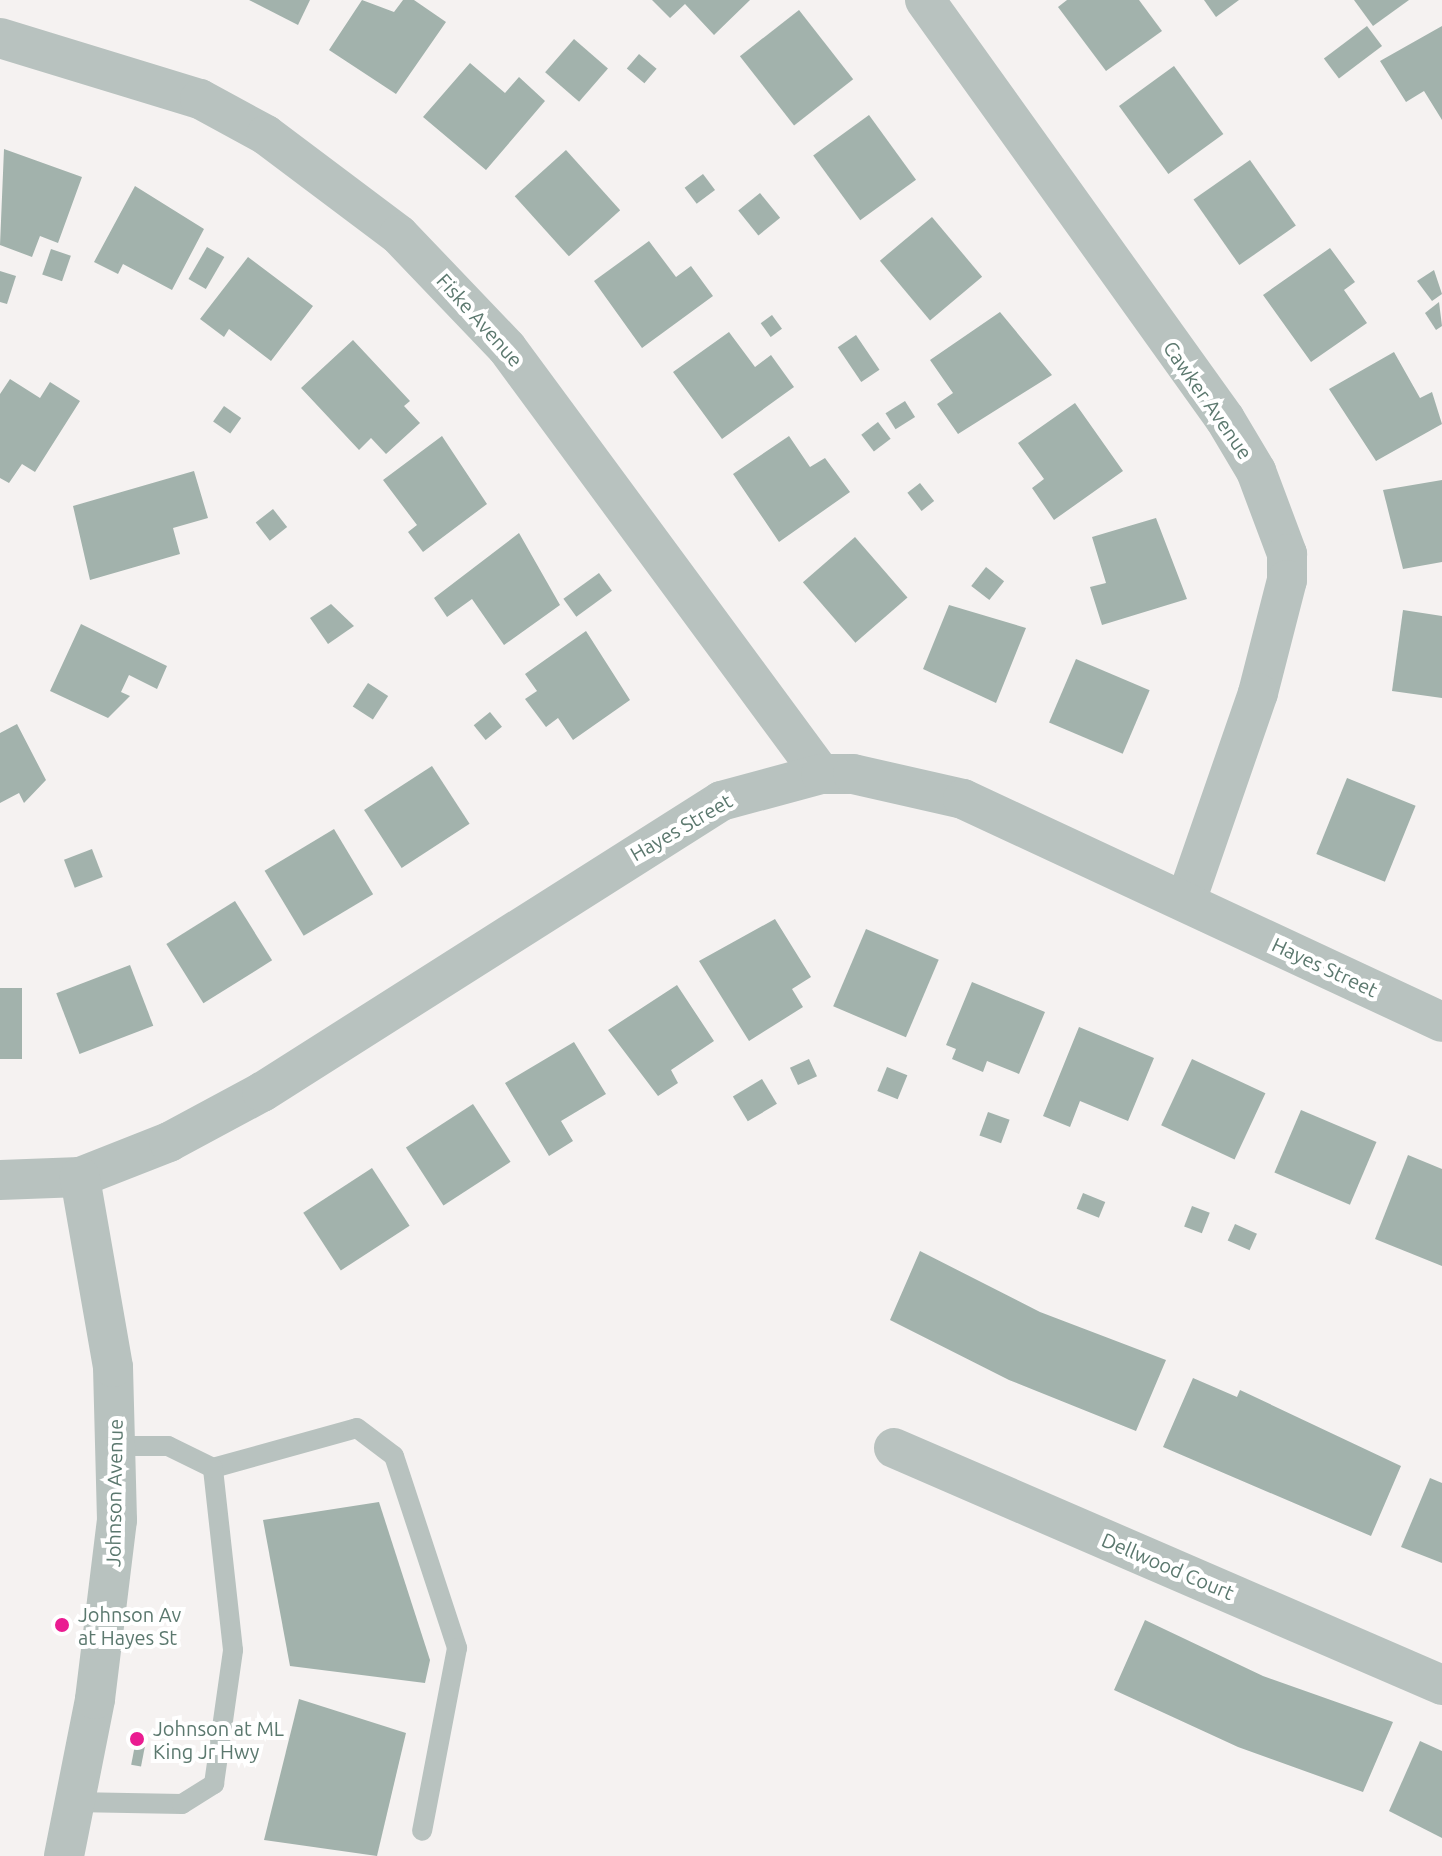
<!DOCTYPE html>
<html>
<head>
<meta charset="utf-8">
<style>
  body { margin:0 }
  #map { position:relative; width:1442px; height:1856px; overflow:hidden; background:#f5f2f1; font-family:Ubuntu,sans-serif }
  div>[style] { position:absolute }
  .building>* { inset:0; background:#a2b2ac; transform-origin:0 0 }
  .service>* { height:20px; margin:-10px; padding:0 10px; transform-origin:10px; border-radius:10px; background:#b8c2bf }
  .minor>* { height:40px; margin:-20px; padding:0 20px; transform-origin:20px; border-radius:20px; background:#b8c2bf }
  .dots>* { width:22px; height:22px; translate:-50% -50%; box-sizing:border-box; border:4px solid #fff; border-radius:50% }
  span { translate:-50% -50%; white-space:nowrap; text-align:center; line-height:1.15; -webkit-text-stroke:8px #fff; paint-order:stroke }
  .street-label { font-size:20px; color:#5b786e }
  .poi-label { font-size:20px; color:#5b786e }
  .left { translate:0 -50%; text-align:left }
</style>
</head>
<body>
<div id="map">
  <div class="building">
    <div style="clip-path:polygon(249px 0,310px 0,298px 25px)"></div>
    <div style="clip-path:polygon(362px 0,394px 12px,403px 0,414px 0,446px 22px,396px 94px,329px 50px)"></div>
    <div style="clip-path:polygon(652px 0,750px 0,714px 35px,685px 4px,670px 18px)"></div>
    <div style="clip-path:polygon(1067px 0,1139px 0,1162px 31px,1106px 71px,1058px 7px)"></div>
    <div style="clip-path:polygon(1204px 0,1239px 0,1216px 17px)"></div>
    <div style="clip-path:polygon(1354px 0,1409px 0,1373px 26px)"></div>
    <div style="left:799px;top:10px;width:88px;height:75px;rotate:52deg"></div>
    <div style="left:1367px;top:26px;width:25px;height:54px;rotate:53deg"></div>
    <div style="clip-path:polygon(1442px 26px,1442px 120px,1424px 91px,1406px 102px,1380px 61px)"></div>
    <div style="left:574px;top:39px;width:45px;height:44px;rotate:41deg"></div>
    <div style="left:639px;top:54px;width:23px;height:19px;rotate:40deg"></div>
    <div style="clip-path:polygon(470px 63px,505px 93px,519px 77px,545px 101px,486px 170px,423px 117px)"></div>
    <div style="left:1174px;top:66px;width:84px;height:68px;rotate:54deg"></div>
    <div style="left:869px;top:115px;width:80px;height:69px;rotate:54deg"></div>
    <div style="clip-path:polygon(4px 149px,82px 177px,58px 243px,40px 236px,32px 257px,0 245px)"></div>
    <div style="left:566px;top:150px;width:81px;height:69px;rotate:48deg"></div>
    <div style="left:1250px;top:160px;width:80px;height:69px;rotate:55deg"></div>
    <div style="left:703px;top:174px;width:20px;height:23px;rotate:53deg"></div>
    <div style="clip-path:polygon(135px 186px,204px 229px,172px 290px,123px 264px,118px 274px,94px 262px)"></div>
    <div style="left:760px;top:193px;width:32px;height:28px;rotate:51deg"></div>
    <div style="left:932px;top:217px;width:78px;height:68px;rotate:50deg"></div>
    <div style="clip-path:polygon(649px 241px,676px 277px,691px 266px,713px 296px,642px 348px,594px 281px)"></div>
    <div style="left:207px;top:247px;width:20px;height:37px;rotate:30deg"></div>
    <div style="clip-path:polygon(1330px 248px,1355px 282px,1344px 290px,1367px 323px,1311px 362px,1263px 295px)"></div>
    <div style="left:51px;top:249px;width:21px;height:27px;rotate:19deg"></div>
    <div style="clip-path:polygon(248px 257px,313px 306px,271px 361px,229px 329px,224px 337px,200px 319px)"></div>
    <div style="clip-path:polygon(1434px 270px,1442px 294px,1432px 301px,1417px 281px)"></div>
    <div style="clip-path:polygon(0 271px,16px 276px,7px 304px,0 302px)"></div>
    <div style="clip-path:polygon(1439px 302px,1442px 326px,1436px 330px,1425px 313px)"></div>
    <div style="clip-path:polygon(1000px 312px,1052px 375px,958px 434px,937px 404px,953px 393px,930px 360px)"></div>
    <div style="left:772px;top:315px;width:17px;height:14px;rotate:54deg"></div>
    <div style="clip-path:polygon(729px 332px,755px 367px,771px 355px,794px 387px,722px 439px,673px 372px)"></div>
    <div style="left:856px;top:335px;width:42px;height:22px;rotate:56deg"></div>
    <div style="clip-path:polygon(353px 340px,410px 401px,404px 406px,420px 423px,386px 454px,371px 438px,359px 450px,301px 388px)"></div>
    <div style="clip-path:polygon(1394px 352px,1420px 398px,1432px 392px,1442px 424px,1376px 461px,1329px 389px)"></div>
    <div style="clip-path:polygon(10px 379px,40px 398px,50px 382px,80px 401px,35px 472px,22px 464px,9px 483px,0 478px,0 394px)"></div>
    <div style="left:905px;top:401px;width:19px;height:23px;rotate:58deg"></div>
    <div style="clip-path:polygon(1075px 403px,1123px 471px,1054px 520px,1032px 488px,1044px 479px,1018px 443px)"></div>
    <div style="left:224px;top:406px;width:21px;height:19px;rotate:35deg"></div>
    <div style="left:878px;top:422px;width:21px;height:21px;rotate:53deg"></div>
    <div style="clip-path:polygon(442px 436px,487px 504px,423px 552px,408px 532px,417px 525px,383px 480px)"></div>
    <div style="clip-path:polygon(789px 436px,810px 467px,825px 458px,850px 492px,779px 542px,733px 474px)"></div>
    <div style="clip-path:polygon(194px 471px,208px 518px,173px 528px,180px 554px,90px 580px,73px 506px)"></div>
    <div style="clip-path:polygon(1442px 480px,1442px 562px,1403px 569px,1383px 490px)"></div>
    <div style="left:920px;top:483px;width:23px;height:16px;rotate:52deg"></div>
    <div style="left:273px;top:509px;width:23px;height:22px;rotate:52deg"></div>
    <div style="clip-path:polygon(1156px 518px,1187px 599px,1102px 625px,1090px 587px,1106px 583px,1092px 537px)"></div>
    <div style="clip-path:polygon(519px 533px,560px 605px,504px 645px,472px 599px,447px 617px,434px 598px)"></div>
    <div style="left:855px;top:537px;width:80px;height:69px;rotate:49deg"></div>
    <div style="left:986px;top:567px;width:23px;height:24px;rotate:38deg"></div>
    <div style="left:599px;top:573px;width:22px;height:44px;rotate:54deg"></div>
    <div style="clip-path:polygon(331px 604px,354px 626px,328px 644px,310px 618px)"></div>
    <div style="clip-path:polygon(949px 605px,1026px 628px,996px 703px,923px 669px)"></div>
    <div style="clip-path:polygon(1403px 610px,1442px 616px,1442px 698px,1392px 691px)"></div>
    <div style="clip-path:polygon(81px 624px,167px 666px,157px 689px,129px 675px,121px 692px,130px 696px,108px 718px,50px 691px)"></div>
    <div style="clip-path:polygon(586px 631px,630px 700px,573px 740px,558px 718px,546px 727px,525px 699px,537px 691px,525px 674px)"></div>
    <div style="left:1076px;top:659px;width:80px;height:69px;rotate:23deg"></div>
    <div style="left:368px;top:683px;width:24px;height:28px;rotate:33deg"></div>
    <div style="left:490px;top:712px;width:19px;height:21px;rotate:51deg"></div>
    <div style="clip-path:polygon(17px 724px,46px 780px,24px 803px,19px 793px,0 803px,0 733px)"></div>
    <div style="left:432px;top:766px;width:69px;height:81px;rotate:57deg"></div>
    <div style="left:1347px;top:778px;width:74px;height:82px;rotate:22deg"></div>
    <div style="left:334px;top:829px;width:76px;height:81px;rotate:59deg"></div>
    <div style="left:92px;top:849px;width:30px;height:30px;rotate:69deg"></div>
    <div style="left:235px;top:901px;width:70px;height:81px;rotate:58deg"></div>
    <div style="clip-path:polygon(775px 919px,811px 977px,792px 989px,803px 1007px,749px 1041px,699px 961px)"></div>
    <div style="left:866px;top:929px;width:79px;height:84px;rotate:23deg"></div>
    <div style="left:130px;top:965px;width:65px;height:79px;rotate:69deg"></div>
    <div style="clip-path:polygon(972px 982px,1045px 1012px,1019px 1074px,987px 1061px,983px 1072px,952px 1059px,956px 1049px,946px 1045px)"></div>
    <div style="clip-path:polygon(677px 985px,714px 1041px,671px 1070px,678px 1083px,658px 1096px,608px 1030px)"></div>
    <div style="left:0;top:988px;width:22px;height:71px"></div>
    <div style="clip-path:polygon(1079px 1027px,1154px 1058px,1128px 1121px,1080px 1101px,1070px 1127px,1043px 1116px)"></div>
    <div style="clip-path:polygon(574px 1042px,606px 1094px,561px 1121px,573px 1141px,549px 1156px,505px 1083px)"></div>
    <div style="left:809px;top:1059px;width:19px;height:21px;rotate:65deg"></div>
    <div style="left:1192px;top:1059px;width:81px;height:73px;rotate:25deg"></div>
    <div style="left:887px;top:1067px;width:22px;height:26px;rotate:22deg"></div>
    <div style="left:762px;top:1079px;width:29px;height:34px;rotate:59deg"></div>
    <div style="left:473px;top:1104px;width:69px;height:80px;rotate:57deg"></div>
    <div style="left:1301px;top:1110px;width:82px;height:68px;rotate:23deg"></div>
    <div style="left:988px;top:1112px;width:23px;height:25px;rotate:20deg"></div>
    <div style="clip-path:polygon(1408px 1155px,1442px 1169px,1442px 1266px,1375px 1239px)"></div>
    <div style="left:372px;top:1168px;width:69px;height:82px;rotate:57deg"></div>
    <div style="left:1083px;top:1193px;width:24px;height:17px;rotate:22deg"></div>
    <div style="left:1192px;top:1206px;width:19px;height:22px;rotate:21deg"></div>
    <div style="left:1235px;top:1224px;width:24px;height:18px;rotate:24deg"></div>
    <div style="clip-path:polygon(920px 1251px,1040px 1312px,1166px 1360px,1136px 1431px,1009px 1380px,890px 1320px)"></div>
    <div style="clip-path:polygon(1193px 1378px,1237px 1397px,1240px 1390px,1401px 1466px,1371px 1536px,1163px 1447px)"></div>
    <div style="clip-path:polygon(1430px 1478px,1442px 1483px,1442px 1563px,1401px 1547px)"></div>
    <div style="clip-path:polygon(379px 1502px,430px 1660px,425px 1683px,290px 1666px,263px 1520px)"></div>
    <div style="clip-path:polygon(1145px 1620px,1263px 1676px,1393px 1722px,1363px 1792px,1238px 1747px,1114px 1690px)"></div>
    <div style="clip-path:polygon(299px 1699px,406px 1733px,377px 1856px,264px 1840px)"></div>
    <div style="clip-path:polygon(1420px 1741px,1442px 1751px,1442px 1838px,1389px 1811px)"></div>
    <div style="left:135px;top:1745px;width:10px;height:20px;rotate:11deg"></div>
  </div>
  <div class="service">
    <div style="left:213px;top:1468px;width:149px;rotate:-15.5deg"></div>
    <div style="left:357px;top:1428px;width:46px;rotate:37.1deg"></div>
    <div style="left:394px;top:1456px;width:202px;rotate:71.8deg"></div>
    <div style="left:457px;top:1648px;width:186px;rotate:100.8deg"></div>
    <div style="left:73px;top:1802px;width:109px;rotate:1.1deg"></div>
    <div style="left:182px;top:1804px;width:38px;rotate:-32deg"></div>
    <div style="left:214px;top:1784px;width:135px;rotate:-81.9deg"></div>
    <div style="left:233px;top:1650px;width:183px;rotate:-96.3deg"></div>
    <div style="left:213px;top:1468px;width:50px;rotate:-153.9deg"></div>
    <div style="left:168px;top:1446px;width:50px;rotate:180deg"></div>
  </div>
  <div class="minor">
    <div style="left:925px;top:0;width:515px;rotate:54.4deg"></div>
    <div style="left:1225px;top:419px;width:61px;rotate:59.2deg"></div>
    <div style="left:1256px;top:471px;width:89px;rotate:69.5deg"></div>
    <div style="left:1287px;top:554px;width:26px;rotate:90deg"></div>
    <div style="left:1287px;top:580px;width:117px;rotate:104.4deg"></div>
    <div style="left:1258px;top:693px;width:220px;rotate:109.1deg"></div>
    <div style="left:0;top:38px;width:209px;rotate:17deg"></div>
    <div style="left:200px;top:99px;width:75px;rotate:28.6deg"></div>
    <div style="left:266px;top:135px;width:166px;rotate:36.9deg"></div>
    <div style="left:399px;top:235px;width:156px;rotate:46.3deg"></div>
    <div style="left:507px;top:348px;width:529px;rotate:53.61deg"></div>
    <div style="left:0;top:1180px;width:80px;rotate:-2.1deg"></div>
    <div style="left:80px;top:1177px;width:96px;rotate:-21.5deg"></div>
    <div style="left:169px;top:1142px;width:106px;rotate:-28.3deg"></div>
    <div style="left:262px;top:1092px;width:543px;rotate:-32.37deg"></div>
    <div style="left:721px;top:801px;width:104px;rotate:-15.1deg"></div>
    <div style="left:821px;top:774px;width:32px"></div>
    <div style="left:853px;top:774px;width:113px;rotate:12.8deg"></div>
    <div style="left:963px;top:799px;width:528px;rotate:24.96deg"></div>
    <div style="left:894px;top:1448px;width:597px;rotate:23.39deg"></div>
    <div style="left:64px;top:1856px;width:160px;rotate:-78.8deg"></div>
    <div style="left:95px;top:1699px;width:180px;rotate:-83deg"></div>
    <div style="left:117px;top:1520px;width:153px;rotate:-91.5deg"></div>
    <div style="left:113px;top:1367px;width:193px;rotate:-99.9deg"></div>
  </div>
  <div class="dots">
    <div style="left:62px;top:1625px;background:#ea1c91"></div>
    <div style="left:137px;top:1739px;background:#ea1c91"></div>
  </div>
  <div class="street-label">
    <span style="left:480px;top:320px;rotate:48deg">Fiske Avenue</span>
    <span style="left:1208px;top:400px;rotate:55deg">Cawker Avenue</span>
    <span style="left:681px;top:827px;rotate:-30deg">Hayes Street</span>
    <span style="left:1325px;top:967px;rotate:25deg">Hayes Street</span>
    <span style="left:114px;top:1493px;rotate:-89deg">Johnson Avenue</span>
    <span style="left:1168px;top:1566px;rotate:23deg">Dellwood Court</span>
  </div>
  <div class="poi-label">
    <span class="left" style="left:78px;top:1626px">Johnson Av<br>at Hayes St</span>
    <span class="left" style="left:153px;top:1740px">Johnson at ML<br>King Jr Hwy</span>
  </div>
</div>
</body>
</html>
